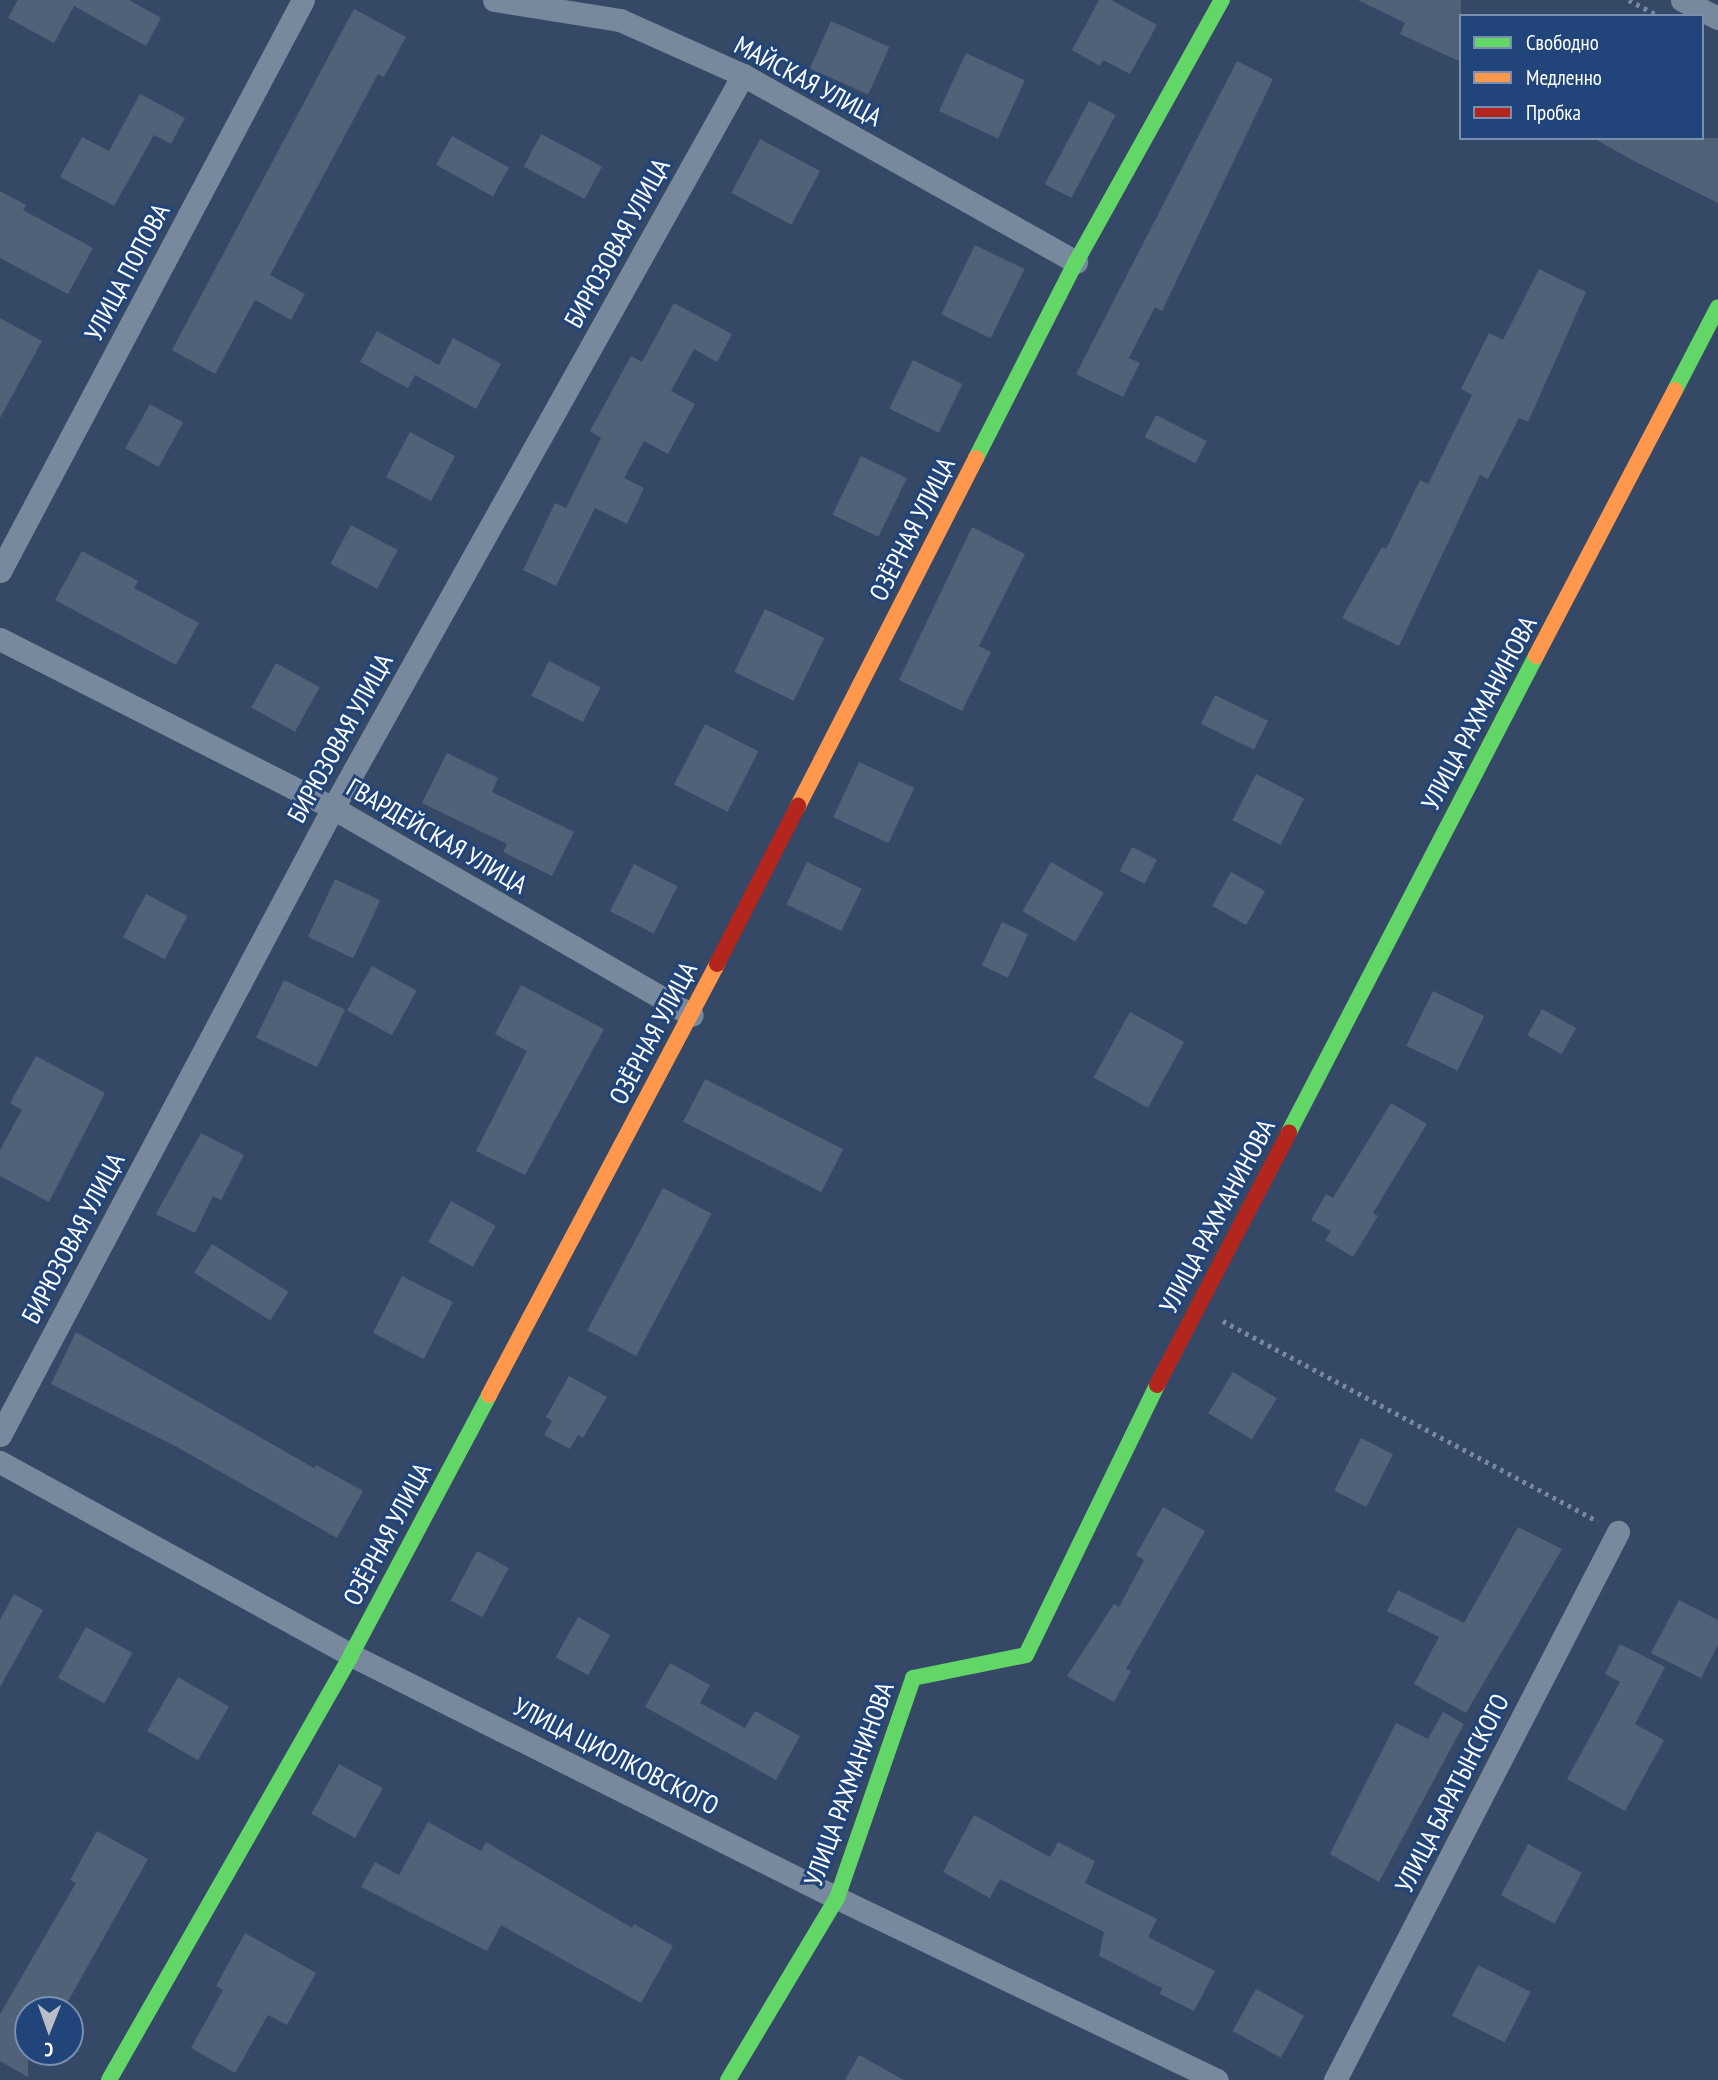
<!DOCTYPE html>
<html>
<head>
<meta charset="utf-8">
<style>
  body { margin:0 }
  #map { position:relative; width:1718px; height:2080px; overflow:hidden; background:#354966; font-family:"PT Sans Narrow",sans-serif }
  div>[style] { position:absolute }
  .building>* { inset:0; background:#506178; transform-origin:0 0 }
  .path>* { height:4.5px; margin-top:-2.25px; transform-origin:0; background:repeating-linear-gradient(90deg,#79899d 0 3.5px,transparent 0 8.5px) }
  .street>* { height:23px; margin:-11.5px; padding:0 11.5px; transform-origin:11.5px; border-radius:11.5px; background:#79899d }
  .fast>* { height:16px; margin:-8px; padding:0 8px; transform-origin:8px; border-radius:8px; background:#63d668 }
  .slow>* { height:16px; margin:-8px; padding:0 8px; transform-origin:8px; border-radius:8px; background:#ff974d }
  .jam>* { height:16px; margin:-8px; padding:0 8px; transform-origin:8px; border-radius:8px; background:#b3261e }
  span { translate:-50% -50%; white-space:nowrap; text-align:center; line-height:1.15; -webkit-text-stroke:6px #21457a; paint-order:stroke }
  .street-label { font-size:26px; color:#fff }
  .legend { position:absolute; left:1459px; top:14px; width:245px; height:126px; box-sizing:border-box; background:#21457a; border:2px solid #7a8faf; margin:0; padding:9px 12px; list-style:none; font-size:21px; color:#fff }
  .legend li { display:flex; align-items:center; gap:14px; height:35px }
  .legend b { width:35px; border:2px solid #7a8faf }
  .north { position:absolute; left:14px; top:1996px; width:70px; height:70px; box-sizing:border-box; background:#21457a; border:2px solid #7a8faf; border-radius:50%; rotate:181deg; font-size:19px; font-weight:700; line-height:28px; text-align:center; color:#fff }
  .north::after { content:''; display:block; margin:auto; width:24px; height:32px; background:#b8bfc9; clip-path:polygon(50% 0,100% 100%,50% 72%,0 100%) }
</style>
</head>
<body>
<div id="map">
  <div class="building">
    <div style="clip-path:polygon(18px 0,129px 0,161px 18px,146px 46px,74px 6px,54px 43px,8px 18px)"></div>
    <div style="clip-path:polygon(1099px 0,1111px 0,1157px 25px,1130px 74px,1103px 60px,1100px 66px,1072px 50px)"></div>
    <div style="clip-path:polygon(1358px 0,1461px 0,1461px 62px,1400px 34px,1405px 23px)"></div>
    <div style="clip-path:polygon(354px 9px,406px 37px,384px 77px,378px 74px,270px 275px,305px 294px,291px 320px,255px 300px,215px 374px,172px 350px)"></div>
    <div style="left:831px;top:21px;width:64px;height:52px;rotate:24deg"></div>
    <div style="left:966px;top:53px;width:65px;height:64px;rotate:25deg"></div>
    <div style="clip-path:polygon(1237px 61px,1273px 79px,1162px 311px,1155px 307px,1129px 358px,1140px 363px,1123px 397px,1076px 374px)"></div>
    <div style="clip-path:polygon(140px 94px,185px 118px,171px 144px,154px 135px,114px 206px,60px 177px,82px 137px,109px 151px)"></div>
    <div style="left:1089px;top:101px;width:30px;height:94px;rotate:28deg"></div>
    <div style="left:541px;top:134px;width:69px;height:37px;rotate:28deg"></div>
    <div style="left:452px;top:136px;width:65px;height:33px;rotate:29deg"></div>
    <div style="clip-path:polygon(1593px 138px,1718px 138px,1718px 203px,1636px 162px)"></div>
    <div style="left:760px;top:139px;width:68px;height:61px;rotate:28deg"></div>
    <div style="clip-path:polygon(0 191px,26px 205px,23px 210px,93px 248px,68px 294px,0 258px)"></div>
    <div style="left:975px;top:245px;width:55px;height:77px;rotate:26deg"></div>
    <div style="clip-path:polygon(1539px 269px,1586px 292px,1528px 422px,1519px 418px,1488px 479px,1480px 475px,1399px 646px,1342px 618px,1382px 547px,1386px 549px,1420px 480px,1428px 484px,1472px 395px,1461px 389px,1489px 333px,1503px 340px)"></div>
    <div style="clip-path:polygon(674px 303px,732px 334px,717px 362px,694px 349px,671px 391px,695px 404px,668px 454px,644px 441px,624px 478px,644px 488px,627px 524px,595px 508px,556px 586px,523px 570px,555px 503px,566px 508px,601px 438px,590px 431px,631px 356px,642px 362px)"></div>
    <div style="clip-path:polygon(0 318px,42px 341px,0 418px)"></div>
    <div style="clip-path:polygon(377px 331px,439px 365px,453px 338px,501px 364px,476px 409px,415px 375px,408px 388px,360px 362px)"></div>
    <div style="left:913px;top:360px;width:55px;height:54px;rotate:26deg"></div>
    <div style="left:150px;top:404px;width:38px;height:51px;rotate:29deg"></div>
    <div style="left:1156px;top:415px;width:57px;height:25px;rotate:27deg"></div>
    <div style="left:410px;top:432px;width:51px;height:51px;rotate:28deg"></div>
    <div style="left:861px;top:456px;width:51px;height:65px;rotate:26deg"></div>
    <div style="left:351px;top:525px;width:53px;height:44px;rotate:28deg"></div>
    <div style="clip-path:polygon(972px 527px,1025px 554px,979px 646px,991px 652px,962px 711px,899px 680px)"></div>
    <div style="clip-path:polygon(82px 551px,138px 581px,134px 588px,199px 623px,176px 665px,55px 600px)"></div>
    <div style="left:765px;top:609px;width:66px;height:70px;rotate:26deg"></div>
    <div style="left:549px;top:661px;width:58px;height:39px;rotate:27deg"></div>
    <div style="left:276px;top:663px;width:50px;height:51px;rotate:29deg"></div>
    <div style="left:1215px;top:695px;width:59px;height:32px;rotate:26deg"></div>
    <div style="left:705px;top:724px;width:60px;height:68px;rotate:27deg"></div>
    <div style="clip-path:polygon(447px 753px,498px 778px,492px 792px,574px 832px,552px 876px,503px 852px,507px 844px,422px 803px)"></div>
    <div style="left:859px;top:762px;width:61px;height:61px;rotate:25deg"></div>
    <div style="left:1256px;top:774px;width:54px;height:52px;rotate:27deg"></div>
    <div style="left:1132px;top:847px;width:28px;height:27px;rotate:27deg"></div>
    <div style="left:807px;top:862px;width:61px;height:47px;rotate:26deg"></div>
    <div style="left:1051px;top:862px;width:61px;height:57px;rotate:30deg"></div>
    <div style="left:634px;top:864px;width:49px;height:53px;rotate:27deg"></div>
    <div style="left:1231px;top:872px;width:39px;height:39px;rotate:29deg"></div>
    <div style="left:335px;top:879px;width:50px;height:64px;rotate:25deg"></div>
    <div style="left:146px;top:894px;width:47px;height:49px;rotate:28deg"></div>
    <div style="left:1002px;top:922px;width:29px;height:48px;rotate:25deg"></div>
    <div style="left:372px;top:966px;width:51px;height:51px;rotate:29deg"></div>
    <div style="left:284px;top:980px;width:68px;height:64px;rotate:26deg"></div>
    <div style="clip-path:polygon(521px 985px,604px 1029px,525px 1175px,476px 1151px,527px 1051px,495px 1034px)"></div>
    <div style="left:1433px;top:991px;width:57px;height:61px;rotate:26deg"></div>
    <div style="left:1542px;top:1009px;width:39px;height:30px;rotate:29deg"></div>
    <div style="left:1130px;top:1012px;width:62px;height:75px;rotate:29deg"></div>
    <div style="clip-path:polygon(36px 1056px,105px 1093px,49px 1202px,0 1176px,0 1150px,22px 1110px,10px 1103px)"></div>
    <div style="left:705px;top:1079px;width:155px;height:48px;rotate:27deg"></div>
    <div style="clip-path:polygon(1391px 1103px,1427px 1124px,1373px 1213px,1378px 1216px,1353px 1257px,1325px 1240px,1331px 1231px,1311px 1220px,1326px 1194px,1333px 1198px)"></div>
    <div style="clip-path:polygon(201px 1133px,244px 1155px,221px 1200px,213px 1196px,195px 1233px,156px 1214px)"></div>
    <div style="left:663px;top:1188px;width:55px;height:161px;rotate:28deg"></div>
    <div style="left:451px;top:1201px;width:51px;height:47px;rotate:29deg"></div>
    <div style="left:212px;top:1244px;width:90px;height:34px;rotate:32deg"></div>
    <div style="left:402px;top:1276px;width:57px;height:64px;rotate:27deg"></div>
    <div style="clip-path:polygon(76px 1332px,314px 1468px,316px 1465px,363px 1491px,337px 1538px,177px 1447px,51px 1384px)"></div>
    <div style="left:1233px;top:1372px;width:51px;height:48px;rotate:31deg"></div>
    <div style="clip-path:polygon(569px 1376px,607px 1397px,583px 1438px,578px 1435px,570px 1449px,544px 1435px,552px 1421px,546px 1417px)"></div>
    <div style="left:1361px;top:1438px;width:36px;height:59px;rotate:27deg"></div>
    <div style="clip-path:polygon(1163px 1507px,1205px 1531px,1126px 1669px,1131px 1671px,1114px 1702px,1067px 1676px,1114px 1604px,1119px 1607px,1144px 1560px,1136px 1555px)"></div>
    <div style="clip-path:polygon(1518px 1527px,1562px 1549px,1466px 1713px,1414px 1684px,1439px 1637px,1387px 1611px,1398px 1590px,1464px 1623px)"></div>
    <div style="left:477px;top:1551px;width:36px;height:56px;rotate:28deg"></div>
    <div style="clip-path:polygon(14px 1594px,43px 1610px,0 1687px,0 1620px)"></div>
    <div style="clip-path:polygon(1679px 1600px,1718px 1620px,1718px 1645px,1701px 1678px,1651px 1653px)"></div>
    <div style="left:578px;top:1617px;width:37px;height:46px;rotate:29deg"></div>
    <div style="left:86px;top:1627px;width:53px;height:58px;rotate:29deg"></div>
    <div style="clip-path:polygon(1620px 1644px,1665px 1667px,1635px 1724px,1664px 1740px,1625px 1811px,1567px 1779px,1620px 1682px,1605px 1674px)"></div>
    <div style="clip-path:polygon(670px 1663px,710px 1685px,700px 1703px,745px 1728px,755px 1711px,800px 1736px,776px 1780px,645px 1707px)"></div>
    <div style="left:178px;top:1677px;width:59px;height:62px;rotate:30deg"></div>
    <div style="clip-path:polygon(1443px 1712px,1464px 1724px,1379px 1882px,1330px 1854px,1396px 1723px,1428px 1739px)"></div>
    <div style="left:339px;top:1764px;width:50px;height:57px;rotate:29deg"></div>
    <div style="clip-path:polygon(974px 1815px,1050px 1857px,1058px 1842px,1095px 1861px,1085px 1883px,1157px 1919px,1148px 1937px,1215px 1971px,1194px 2011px,1160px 1994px,1162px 1988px,1099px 1956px,1104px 1932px,1000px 1879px,990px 1898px,943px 1872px)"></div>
    <div style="clip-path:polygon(428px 1822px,481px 1851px,486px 1842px,632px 1928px,634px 1924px,673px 1946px,641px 2003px,501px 1925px,487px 1951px,361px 1887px,375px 1862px,399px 1875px)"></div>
    <div style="clip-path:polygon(97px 1831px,148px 1859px,63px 2010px,28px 2010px,28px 2077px,0 2061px,0 2014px,76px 1883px,70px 1880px)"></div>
    <div style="left:1528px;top:1844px;width:61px;height:58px;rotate:28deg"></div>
    <div style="clip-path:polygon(245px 1933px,316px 1973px,287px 2025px,268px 2015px,235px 2073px,191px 2048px,223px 1990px,216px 1986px)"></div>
    <div style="left:1478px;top:1965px;width:59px;height:57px;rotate:27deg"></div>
    <div style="left:1256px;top:1989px;width:55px;height:48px;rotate:29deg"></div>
    <div style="clip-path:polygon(859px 2055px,904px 2080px,845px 2080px)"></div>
  </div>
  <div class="path">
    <div style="left:1629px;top:0;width:34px;rotate:28deg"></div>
    <div style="left:1223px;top:1321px;width:425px;rotate:28.1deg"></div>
  </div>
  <div class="street">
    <div style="left:494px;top:0;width:128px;rotate:9deg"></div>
    <div style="left:620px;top:20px;width:135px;rotate:24.1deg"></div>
    <div style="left:743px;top:75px;width:382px;rotate:29.3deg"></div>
    <div style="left:1682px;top:0;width:40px;rotate:26.6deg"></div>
    <div style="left:0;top:571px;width:646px;rotate:-62.05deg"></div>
    <div style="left:0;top:639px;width:373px;rotate:26.9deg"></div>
    <div style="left:333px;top:808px;width:414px;rotate:30deg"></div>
    <div style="left:0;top:1435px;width:710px;rotate:-62.03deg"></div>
    <div style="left:333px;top:808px;width:840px;rotate:-60.78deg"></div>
    <div style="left:0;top:1462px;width:401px;rotate:28.8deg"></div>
    <div style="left:351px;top:1655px;width:543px;rotate:26.57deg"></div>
    <div style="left:837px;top:1898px;width:421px;rotate:25.6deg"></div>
    <div style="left:1335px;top:2080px;width:617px;rotate:-62.69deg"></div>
  </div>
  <div class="fast">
    <div style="left:1675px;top:390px;width:93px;rotate:-62.6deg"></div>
    <div style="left:976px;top:458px;width:220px;rotate:-63deg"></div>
    <div style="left:1076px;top:262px;width:300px;rotate:-60.9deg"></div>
    <div style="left:1289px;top:1132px;width:536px;rotate:-62.57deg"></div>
    <div style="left:109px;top:2080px;width:489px;rotate:-60.3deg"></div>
    <div style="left:351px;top:1655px;width:294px;rotate:-62deg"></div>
    <div style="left:728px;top:2080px;width:212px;rotate:-59.1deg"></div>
    <div style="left:837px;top:1898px;width:233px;rotate:-70.9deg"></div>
    <div style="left:913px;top:1678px;width:115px;rotate:-11.5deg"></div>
    <div style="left:1026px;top:1655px;width:300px;rotate:-64.1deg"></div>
  </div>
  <div class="slow">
    <div style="left:1536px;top:656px;width:300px;rotate:-62.4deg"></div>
    <div style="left:798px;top:806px;width:391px;rotate:-62.9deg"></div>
    <div style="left:489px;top:1395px;width:488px;rotate:-62.1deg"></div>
  </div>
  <div class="jam">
    <div style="left:717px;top:964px;width:178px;rotate:-62.9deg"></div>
    <div style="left:1157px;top:1385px;width:285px;rotate:-62.4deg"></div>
  </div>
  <div class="street-label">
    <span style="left:808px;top:81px;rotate:28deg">МАЙСКАЯ УЛИЦА</span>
    <span style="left:617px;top:243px;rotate:-61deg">БИРЮЗОВАЯ УЛИЦА</span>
    <span style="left:127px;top:272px;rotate:-62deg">УЛИЦА ПОПОВА</span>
    <span style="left:912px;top:529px;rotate:-63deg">ОЗЁРНАЯ УЛИЦА</span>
    <span style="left:1479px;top:713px;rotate:-62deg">УЛИЦА РАХМАНИНОВА</span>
    <span style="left:340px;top:738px;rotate:-61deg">БИРЮЗОВАЯ УЛИЦА</span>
    <span style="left:437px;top:836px;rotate:30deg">ГВАРДЕЙСКАЯ УЛИЦА</span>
    <span style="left:653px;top:1033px;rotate:-62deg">ОЗЁРНАЯ УЛИЦА</span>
    <span style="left:1217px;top:1216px;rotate:-62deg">УЛИЦА РАХМАНИНОВА</span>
    <span style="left:73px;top:1238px;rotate:-62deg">БИРЮЗОВАЯ УЛИЦА</span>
    <span style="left:387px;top:1534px;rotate:-62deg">ОЗЁРНАЯ УЛИЦА</span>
    <span style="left:616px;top:1756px;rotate:27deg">УЛИЦА ЦИОЛКОВСКОГО</span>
    <span style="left:849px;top:1784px;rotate:-70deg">УЛИЦА РАХМАНИНОВА</span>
    <span style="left:1452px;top:1793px;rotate:-63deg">УЛИЦА БАРАТЫНСКОГО</span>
  </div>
  <ul class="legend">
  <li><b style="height:9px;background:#63d668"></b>Свободно</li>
  <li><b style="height:9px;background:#ff974d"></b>Медленно</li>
  <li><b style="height:9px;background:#b3261e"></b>Пробка</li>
  </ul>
  <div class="north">С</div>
</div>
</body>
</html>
